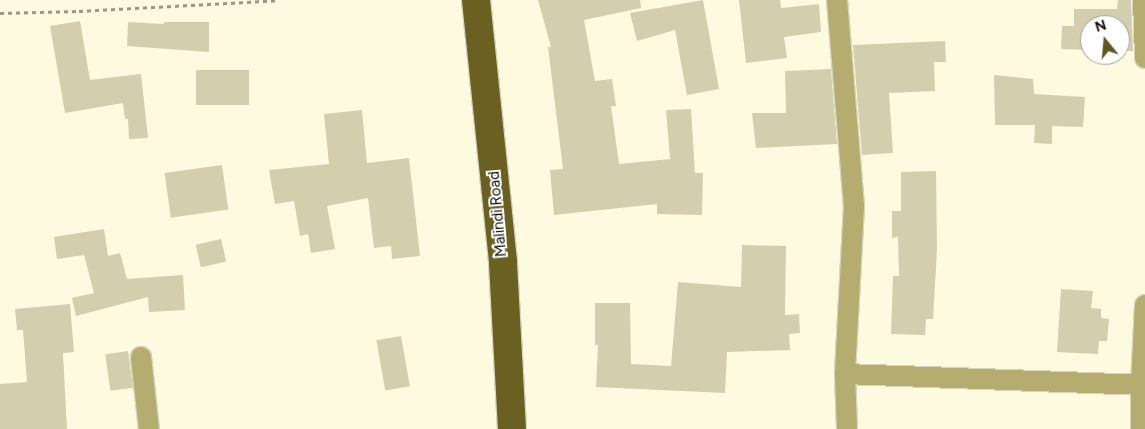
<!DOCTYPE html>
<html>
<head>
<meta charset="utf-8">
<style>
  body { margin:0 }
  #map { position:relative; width:1145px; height:429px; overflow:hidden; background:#fefae0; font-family:Figtree,sans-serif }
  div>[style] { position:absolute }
  .building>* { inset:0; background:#d3ceae; transform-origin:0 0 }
  .path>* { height:3px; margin-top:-1.5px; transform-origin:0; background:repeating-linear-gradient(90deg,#9a9783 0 4px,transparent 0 8px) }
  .roads { filter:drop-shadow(1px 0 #d8d4bd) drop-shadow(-1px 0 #d8d4bd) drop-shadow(0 1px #d8d4bd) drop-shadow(0 -1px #d8d4bd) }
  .minor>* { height:20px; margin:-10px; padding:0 10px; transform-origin:10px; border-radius:10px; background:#b5ad70 }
  .trunk>* { height:28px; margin:-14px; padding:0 14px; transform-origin:14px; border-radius:14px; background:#696022 }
  span { translate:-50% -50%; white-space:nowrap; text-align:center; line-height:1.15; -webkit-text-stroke:4px #fff; paint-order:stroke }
  .street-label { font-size:15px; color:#0f0d03 }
  .north { position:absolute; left:1080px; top:15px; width:50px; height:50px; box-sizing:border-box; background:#fff; border:1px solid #9f9e9a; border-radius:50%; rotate:343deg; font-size:14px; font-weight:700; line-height:20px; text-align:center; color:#0f0d03 }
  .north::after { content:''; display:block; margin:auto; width:18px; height:22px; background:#605824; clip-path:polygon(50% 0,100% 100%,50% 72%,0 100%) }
</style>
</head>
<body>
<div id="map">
  <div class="building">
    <div style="clip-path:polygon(538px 0,640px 0,641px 8px,584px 20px,595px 81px,612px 79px,616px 106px,611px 106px,619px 164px,670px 159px,666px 110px,691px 109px,695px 173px,703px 173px,702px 215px,657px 214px,657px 204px,554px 215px,550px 170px,563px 169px,548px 47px,551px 47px)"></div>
    <div style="clip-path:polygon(703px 0,719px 89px,687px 95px,675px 30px,637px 41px,630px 13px)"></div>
    <div style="clip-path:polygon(739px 0,780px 0,781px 8px,819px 4px,821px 32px,784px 37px,787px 58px,746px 63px)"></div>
    <div style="clip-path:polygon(1118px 0,1131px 0,1133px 51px,1120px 51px,1120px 25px,1090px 25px,1090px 50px,1061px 49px,1062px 26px,1074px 26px,1074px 9px,1117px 9px)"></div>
    <div style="clip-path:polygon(80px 21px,90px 80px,141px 74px,148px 138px,129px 139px,128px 119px,125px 119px,123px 103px,65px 113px,50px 26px)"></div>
    <div style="clip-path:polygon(128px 22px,164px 24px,164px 22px,209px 22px,209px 52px,127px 46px)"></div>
    <div style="clip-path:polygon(945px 41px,946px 62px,934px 62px,935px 91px,889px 93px,893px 153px,862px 155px,853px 45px)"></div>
    <div style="clip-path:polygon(831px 69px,837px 144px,756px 148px,752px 113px,786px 113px,785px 71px)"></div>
    <div style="left:196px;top:70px;width:53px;height:35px"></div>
    <div style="clip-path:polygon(994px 75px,1033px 79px,1034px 94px,1085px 97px,1083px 127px,1052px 126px,1052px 144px,1034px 143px,1035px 125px,995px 125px)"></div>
    <div style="clip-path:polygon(362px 110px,367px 163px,409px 158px,420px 256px,392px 259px,391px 246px,374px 248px,368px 198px,327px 206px,335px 249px,311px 253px,308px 234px,300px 236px,294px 201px,275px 204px,269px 170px,329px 164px,324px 114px)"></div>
    <div style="left:222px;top:165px;width:45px;height:58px;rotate:82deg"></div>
    <div style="clip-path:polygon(936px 171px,937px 250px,933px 319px,926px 319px,925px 335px,891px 334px,893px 276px,899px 276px,898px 237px,892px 238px,892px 211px,901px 211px,901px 172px)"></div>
    <div style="clip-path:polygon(104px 229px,108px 256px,120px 253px,127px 279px,183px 275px,185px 310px,149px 312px,148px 297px,76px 316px,72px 298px,94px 293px,84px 255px,57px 259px,54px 237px)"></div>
    <div style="left:221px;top:239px;width:23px;height:26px;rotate:77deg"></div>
    <div style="clip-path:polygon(742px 245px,786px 246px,785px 315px,799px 314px,800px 333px,789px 334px,790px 350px,727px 352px,725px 393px,596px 387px,598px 345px,595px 345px,595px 303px,630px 303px,631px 364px,671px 366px,678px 282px,741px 287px)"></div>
    <div style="clip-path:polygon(1061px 289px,1093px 291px,1091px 308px,1101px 309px,1101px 318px,1109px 319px,1107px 341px,1099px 341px,1098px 354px,1057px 352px)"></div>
    <div style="clip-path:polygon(70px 304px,74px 352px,63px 353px,67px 429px,0 429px,0 384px,27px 382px,23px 330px,17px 330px,15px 309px)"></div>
    <div style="left:401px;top:336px;width:51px;height:25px;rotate:80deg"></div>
    <div style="left:128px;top:351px;width:37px;height:23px;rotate:82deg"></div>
  </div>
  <div class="path">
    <div style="left:0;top:13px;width:79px;rotate:-1.5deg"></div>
    <div style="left:79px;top:11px;width:200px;rotate:-3.1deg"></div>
  </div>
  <div class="roads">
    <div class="minor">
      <div style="left:837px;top:0;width:207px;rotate:85.3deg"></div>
      <div style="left:854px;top:206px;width:168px;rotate:93.1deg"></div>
      <div style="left:845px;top:374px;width:55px;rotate:87.9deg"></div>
      <div style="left:1143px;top:0;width:58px;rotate:88deg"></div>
      <div style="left:141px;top:357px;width:72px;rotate:83.7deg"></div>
      <div style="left:845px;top:374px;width:296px;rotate:2.1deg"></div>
      <div style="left:1141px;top:429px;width:44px;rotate:-90deg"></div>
      <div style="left:1141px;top:385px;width:80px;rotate:-87.1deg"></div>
    </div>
    <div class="trunk">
      <div style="left:476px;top:0;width:264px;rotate:84.1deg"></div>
      <div style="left:503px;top:263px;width:166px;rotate:86.9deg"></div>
    </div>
  </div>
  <div class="street-label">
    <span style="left:498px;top:214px;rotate:-95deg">Malindi Road</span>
  </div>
  <div class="north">N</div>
</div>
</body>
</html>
